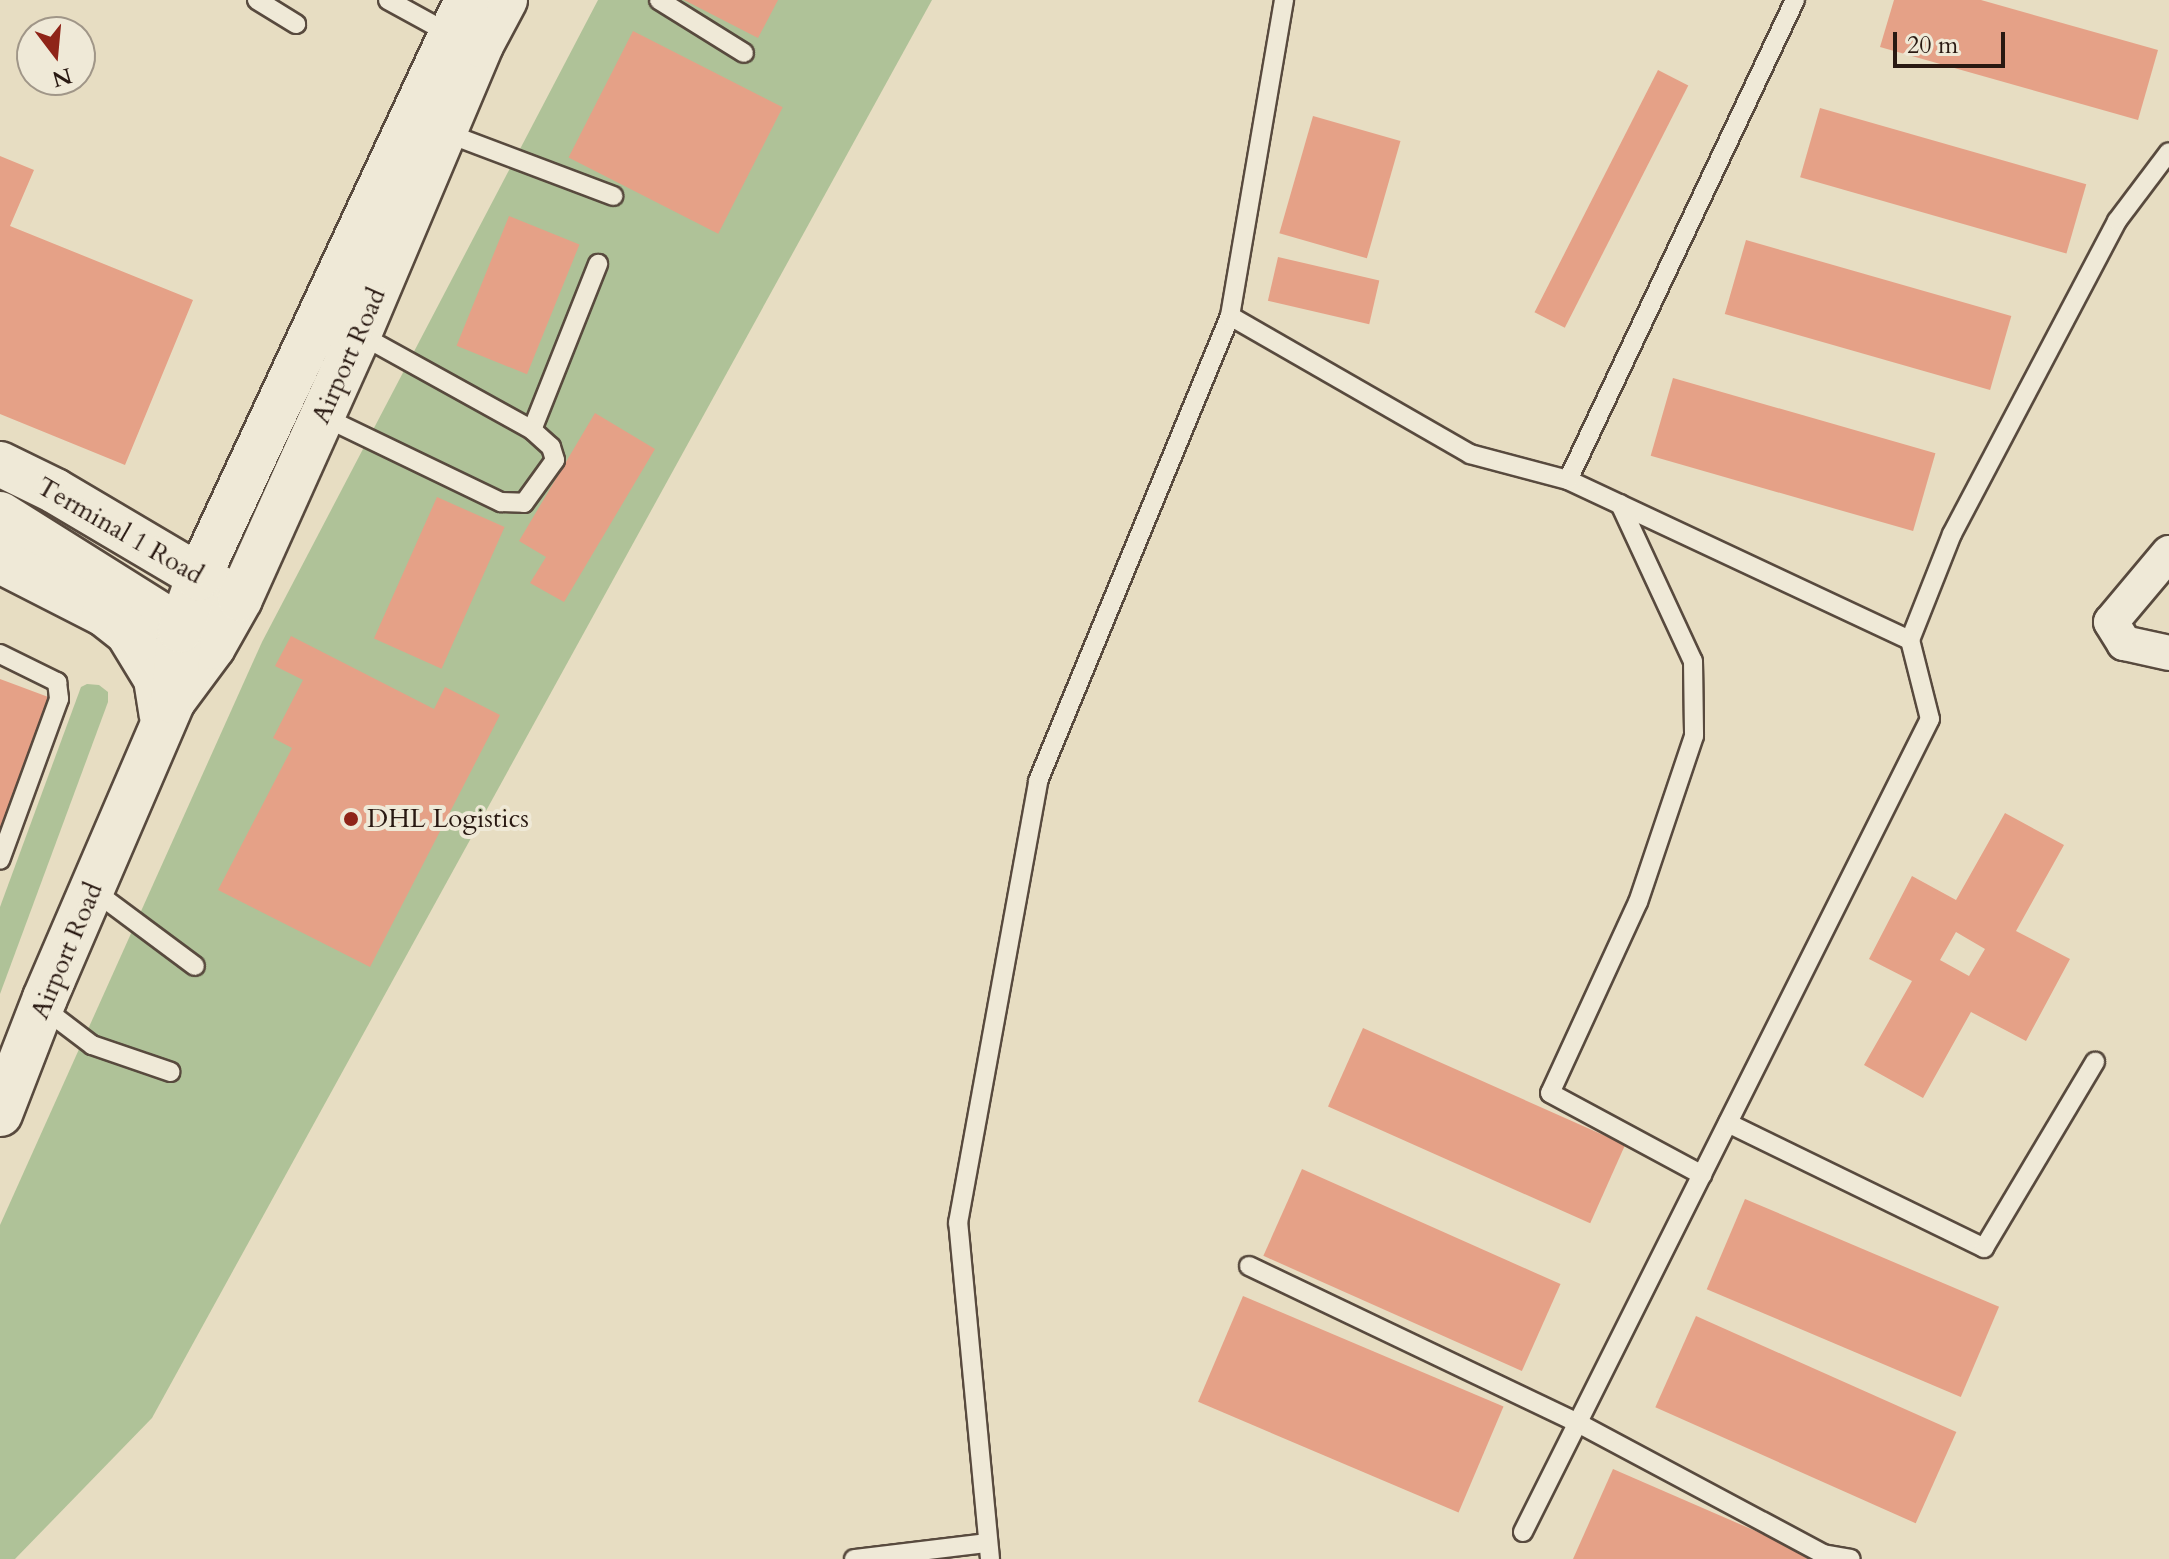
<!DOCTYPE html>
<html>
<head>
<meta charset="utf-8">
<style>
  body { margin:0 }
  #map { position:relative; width:2169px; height:1559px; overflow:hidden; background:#e7ddc2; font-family:Cardo,serif }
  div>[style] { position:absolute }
  .green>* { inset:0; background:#afc298 }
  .building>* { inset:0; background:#e5a187; transform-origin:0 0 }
  .roads { filter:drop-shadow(2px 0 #584a3e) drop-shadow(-2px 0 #584a3e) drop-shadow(0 2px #584a3e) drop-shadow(0 -2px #584a3e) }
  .service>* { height:18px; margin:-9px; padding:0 9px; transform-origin:9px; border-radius:9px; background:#efe9d7 }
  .minor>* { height:34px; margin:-17px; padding:0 17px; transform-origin:17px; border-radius:17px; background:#efe9d7 }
  .tertiary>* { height:44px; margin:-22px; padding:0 22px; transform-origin:22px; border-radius:22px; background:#efe9d7 }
  .dots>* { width:22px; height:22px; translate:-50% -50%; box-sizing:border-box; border:4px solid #efe9d7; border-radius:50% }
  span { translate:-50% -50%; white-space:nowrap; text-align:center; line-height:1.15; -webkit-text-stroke:8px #efe9d7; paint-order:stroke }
  .street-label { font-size:26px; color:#291912 }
  .poi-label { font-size:26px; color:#291912 }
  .left { translate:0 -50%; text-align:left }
  .north { position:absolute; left:16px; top:16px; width:80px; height:80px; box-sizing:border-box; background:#efe9d7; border:2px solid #a09688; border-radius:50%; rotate:164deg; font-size:22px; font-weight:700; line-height:32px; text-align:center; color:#291912 }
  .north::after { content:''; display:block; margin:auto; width:28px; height:36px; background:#8f2418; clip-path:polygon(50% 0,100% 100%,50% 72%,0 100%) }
  .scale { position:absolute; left:1893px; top:32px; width:112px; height:36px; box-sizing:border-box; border:4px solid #291912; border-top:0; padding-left:10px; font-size:24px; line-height:28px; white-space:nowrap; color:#291912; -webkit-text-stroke:6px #efe9d7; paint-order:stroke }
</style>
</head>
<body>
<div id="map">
  <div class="green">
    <div style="clip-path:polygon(598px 0,932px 0,152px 1418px,15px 1559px,0 1559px,0 1225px,262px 642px)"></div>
    <div style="clip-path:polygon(87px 684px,99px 685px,108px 692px,108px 702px,0 994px,0 907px,81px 687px)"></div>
  </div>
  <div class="building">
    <div style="clip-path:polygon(684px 0,778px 0,758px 38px)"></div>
    <div style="clip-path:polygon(1894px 0,1981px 0,2158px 50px,2138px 120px,1880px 47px)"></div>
    <div style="left:633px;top:31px;width:168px;height:142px;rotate:27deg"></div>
    <div style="left:1658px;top:70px;width:34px;height:272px;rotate:27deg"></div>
    <div style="left:1820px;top:108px;width:277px;height:72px;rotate:16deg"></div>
    <div style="left:1313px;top:116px;width:91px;height:122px;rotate:16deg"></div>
    <div style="clip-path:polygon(0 156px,34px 170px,10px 226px,193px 300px,125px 465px,0 414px)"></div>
    <div style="left:509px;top:216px;width:76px;height:140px;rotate:22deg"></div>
    <div style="left:1746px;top:240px;width:276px;height:77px;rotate:16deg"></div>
    <div style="left:1278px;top:257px;width:104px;height:45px;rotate:13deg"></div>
    <div style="left:1673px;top:378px;width:273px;height:81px;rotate:16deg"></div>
    <div style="clip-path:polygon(595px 413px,655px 449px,564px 602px,530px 583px,546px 557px,519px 541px)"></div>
    <div style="left:437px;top:497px;width:74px;height:155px;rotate:24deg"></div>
    <div style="clip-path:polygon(291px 636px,434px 709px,445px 687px,500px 715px,370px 967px,218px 890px,292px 748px,273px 738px,303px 680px,275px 666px)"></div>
    <div style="clip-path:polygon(0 679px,51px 698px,0 833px)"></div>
    <div style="clip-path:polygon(evenodd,2005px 813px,2064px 845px,2016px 931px,2070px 959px,2026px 1041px,1971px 1012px,1923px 1098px,1864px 1065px,1912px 981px,1869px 959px,1912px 876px,1956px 900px,2005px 813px,1956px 932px,1985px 949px,1969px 976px,1940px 960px,1956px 932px)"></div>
    <div style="left:1363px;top:1028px;width:287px;height:86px;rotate:24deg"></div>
    <div style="left:1302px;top:1169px;width:283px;height:95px;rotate:24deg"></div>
    <div style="left:1745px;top:1199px;width:276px;height:98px;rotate:23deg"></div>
    <div style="left:1243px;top:1296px;width:283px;height:115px;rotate:23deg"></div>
    <div style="left:1696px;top:1316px;width:285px;height:100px;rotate:24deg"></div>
    <div style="clip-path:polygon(1613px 1469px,1820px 1559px,1573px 1559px)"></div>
  </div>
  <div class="roads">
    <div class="service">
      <div style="left:257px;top:0;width:46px;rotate:31.6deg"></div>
      <div style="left:388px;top:0;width:73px;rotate:28.7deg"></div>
      <div style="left:659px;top:0;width:100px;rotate:31.9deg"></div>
      <div style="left:444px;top:132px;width:181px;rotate:20.7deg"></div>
      <div style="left:1230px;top:316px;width:277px;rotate:29.9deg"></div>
      <div style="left:1470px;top:454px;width:101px;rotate:14.9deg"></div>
      <div style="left:1568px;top:480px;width:378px;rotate:25.1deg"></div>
      <div style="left:359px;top:334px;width:198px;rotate:29deg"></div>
      <div style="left:532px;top:430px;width:179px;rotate:-68.3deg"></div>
      <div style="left:322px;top:416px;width:199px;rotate:25.7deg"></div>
      <div style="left:501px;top:502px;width:23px;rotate:2deg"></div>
      <div style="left:524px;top:503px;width:53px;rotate:-54.2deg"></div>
      <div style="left:555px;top:460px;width:14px;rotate:-107deg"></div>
      <div style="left:551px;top:447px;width:25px;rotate:-138deg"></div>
      <div style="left:1568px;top:480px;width:531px;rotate:-64.69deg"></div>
      <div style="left:1620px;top:504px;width:173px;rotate:65.1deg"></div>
      <div style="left:1693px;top:661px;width:75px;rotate:89.2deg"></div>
      <div style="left:1694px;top:736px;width:175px;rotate:108.6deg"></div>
      <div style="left:1638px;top:902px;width:210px;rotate:114.7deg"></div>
      <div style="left:1550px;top:1093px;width:173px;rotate:28.3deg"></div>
      <div style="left:0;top:654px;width:64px;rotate:26.2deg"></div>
      <div style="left:57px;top:682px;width:17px;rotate:83deg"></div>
      <div style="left:59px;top:699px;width:171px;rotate:110.1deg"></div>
      <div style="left:93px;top:890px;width:127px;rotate:36.7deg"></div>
      <div style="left:42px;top:1007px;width:63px;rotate:37.2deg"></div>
      <div style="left:92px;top:1045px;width:83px;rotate:18.9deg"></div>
      <div style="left:1728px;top:1123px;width:285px;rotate:26deg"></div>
      <div style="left:1984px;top:1248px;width:217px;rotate:-59.2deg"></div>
      <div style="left:1249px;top:1266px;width:365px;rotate:25.5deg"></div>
      <div style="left:1578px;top:1423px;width:278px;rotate:28.1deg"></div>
      <div style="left:1823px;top:1554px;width:28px;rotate:10deg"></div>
      <div style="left:1523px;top:1532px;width:909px;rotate:-63.41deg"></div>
      <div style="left:1930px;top:719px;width:81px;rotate:-104.2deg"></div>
      <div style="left:1910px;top:640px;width:114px;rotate:-68.4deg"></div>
      <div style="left:1952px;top:534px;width:354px;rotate:-62.2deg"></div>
      <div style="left:2117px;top:221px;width:86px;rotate:-53deg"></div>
      <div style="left:854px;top:1559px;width:134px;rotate:-6.9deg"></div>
      <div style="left:990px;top:1559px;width:338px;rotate:-95.4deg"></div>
      <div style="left:958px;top:1223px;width:449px;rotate:-79.7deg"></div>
      <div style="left:1038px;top:781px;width:503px;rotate:-67.56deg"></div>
      <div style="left:1230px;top:316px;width:321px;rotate:-80.3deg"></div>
    </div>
    <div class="minor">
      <div style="left:2169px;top:553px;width:90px;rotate:130deg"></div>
      <div style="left:2111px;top:622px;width:25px;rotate:58deg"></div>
      <div style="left:2124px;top:643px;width:46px;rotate:12.5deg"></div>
    </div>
    <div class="tertiary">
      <div style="left:0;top:464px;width:61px;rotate:26.1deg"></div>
      <div style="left:55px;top:491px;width:196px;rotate:30.6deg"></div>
      <div style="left:0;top:514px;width:241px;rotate:32.1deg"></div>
      <div style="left:0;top:561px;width:117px;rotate:27deg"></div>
      <div style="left:104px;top:614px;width:31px;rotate:38deg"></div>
      <div style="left:128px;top:633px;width:54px;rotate:58.7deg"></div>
      <div style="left:156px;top:679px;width:36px;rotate:81deg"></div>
      <div style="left:173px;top:701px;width:67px;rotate:-53.5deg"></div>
      <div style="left:213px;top:647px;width:55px;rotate:-60.6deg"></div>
      <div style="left:240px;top:599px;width:290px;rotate:-65.8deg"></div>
      <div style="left:359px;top:334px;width:314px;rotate:-67.1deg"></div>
      <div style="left:481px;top:45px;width:51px;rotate:-61.9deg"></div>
      <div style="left:0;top:1114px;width:124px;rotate:-68.8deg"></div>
      <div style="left:45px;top:998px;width:323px;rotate:-66.7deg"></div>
      <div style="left:173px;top:701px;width:71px;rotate:-84.4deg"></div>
      <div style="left:180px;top:630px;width:55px;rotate:-70.9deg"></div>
      <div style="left:198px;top:578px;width:638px;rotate:-65.04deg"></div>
    </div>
  </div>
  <div class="dots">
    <div style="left:351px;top:819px;background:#8f2418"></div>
  </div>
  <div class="street-label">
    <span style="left:349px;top:356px;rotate:-66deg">Airport Road</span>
    <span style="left:120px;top:531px;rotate:30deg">Terminal 1 Road</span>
    <span style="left:67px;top:951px;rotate:-67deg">Airport Road</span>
  </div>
  <div class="poi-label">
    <span class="left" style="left:367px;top:819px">DHL Logistics</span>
  </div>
  <div class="north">N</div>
  <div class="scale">20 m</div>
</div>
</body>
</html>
